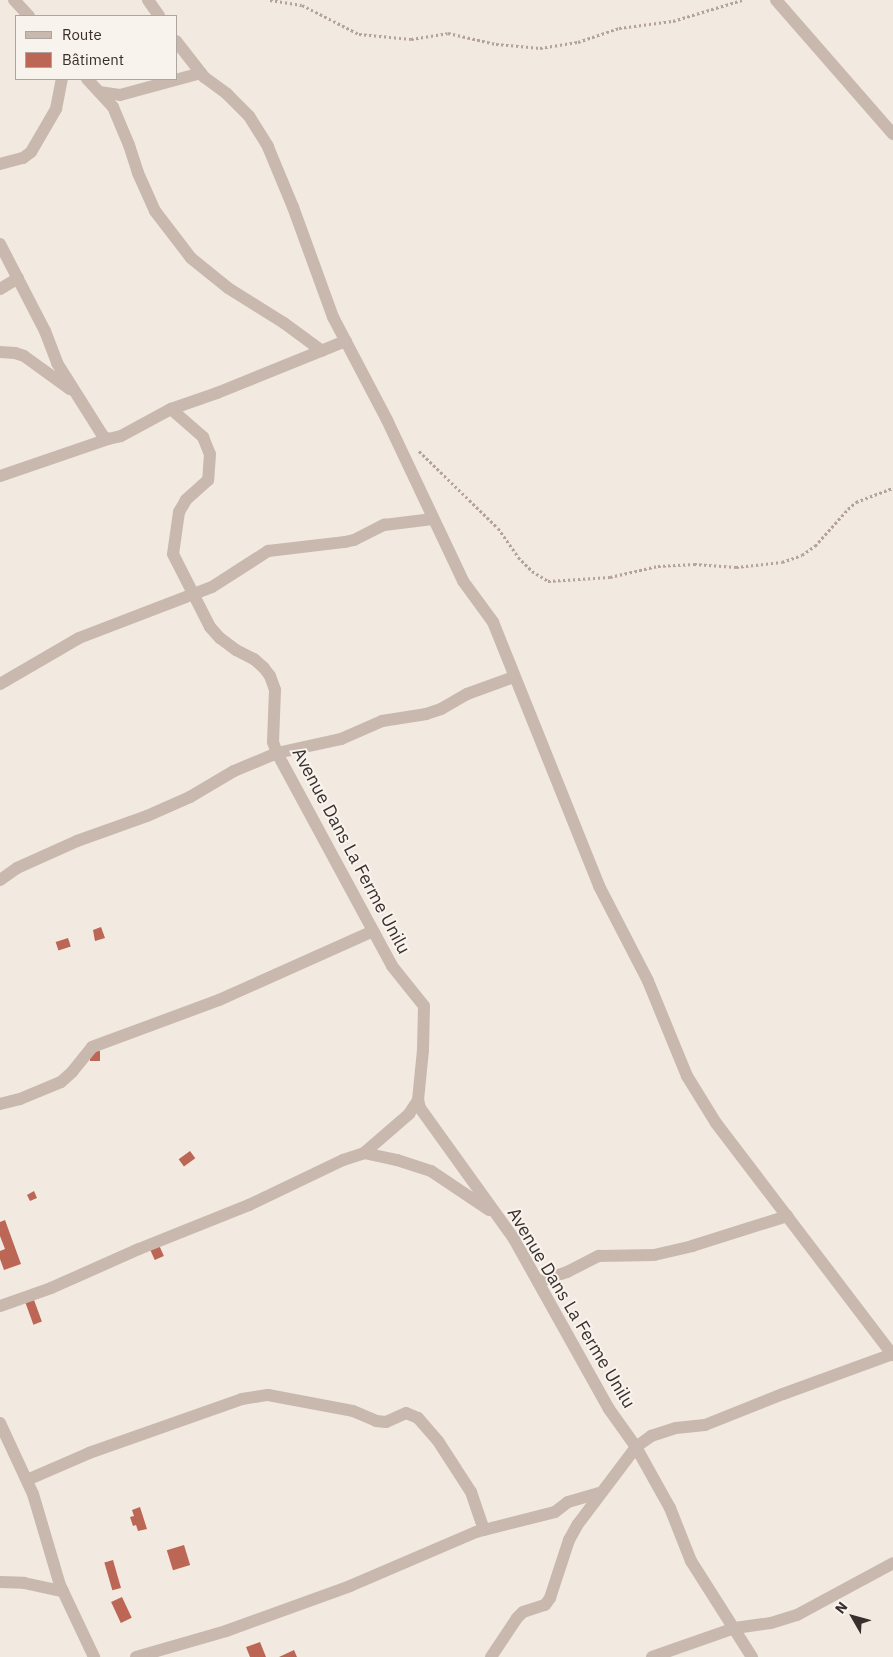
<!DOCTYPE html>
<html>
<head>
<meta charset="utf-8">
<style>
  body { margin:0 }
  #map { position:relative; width:893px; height:1657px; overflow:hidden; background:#f2e9e1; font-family:"IBM Plex Sans",sans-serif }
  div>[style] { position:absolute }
  .building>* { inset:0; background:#bc6655; transform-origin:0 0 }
  .path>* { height:3px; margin-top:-1.5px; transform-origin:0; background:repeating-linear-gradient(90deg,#b5a298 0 2.5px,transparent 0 5px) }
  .minor>* { height:12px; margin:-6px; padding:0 6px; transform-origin:6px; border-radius:6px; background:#c9b8ae }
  span { translate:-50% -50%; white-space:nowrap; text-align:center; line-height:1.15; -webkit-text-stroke:4px #f9f3ee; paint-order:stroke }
  .street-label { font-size:18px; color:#392f2c }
  .legend { position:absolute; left:15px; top:15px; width:162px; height:65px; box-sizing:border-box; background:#f9f3ee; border:1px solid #aca5a0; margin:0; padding:6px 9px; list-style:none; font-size:15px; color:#392f2c }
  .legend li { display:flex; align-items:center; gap:10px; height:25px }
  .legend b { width:25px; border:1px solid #aca5a0 }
  .north { position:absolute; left:828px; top:1592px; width:50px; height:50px; -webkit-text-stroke:4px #f9f3ee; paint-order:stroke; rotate:308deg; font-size:14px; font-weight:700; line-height:20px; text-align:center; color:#392f2c }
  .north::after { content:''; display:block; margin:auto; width:18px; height:22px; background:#392f2c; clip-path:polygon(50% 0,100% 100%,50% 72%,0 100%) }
</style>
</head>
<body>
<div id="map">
  <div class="building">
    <div style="clip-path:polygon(101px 927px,105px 938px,95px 941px,93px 930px)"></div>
    <div style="left:68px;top:938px;width:9px;height:13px;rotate:72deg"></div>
    <div style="left:90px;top:1051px;width:10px;height:10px"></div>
    <div style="left:190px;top:1151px;width:9px;height:14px;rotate:54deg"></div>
    <div style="clip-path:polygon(34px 1191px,37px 1198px,30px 1201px,27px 1195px)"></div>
    <div style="clip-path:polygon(5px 1220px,21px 1264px,4px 1270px,0 1259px,0 1251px,5px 1249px,0 1236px,0 1222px)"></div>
    <div style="left:159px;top:1245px;width:12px;height:10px;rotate:66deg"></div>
    <div style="left:34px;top:1300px;width:23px;height:9px;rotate:70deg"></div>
    <div style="clip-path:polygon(140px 1507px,147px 1529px,138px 1531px,136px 1525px,133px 1526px,130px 1517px,134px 1516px,132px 1510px)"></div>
    <div style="left:184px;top:1545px;width:21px;height:18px;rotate:73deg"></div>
    <div style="left:113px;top:1560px;width:29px;height:9px;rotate:74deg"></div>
    <div style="left:122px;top:1597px;width:23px;height:12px;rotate:65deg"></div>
    <div style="clip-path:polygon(260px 1642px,266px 1657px,250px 1657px,246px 1647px)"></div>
    <div style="clip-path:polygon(294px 1650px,297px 1657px,279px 1657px)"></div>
  </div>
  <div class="path">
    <div style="left:270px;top:0;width:32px;rotate:9deg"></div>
    <div style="left:302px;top:5px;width:64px;rotate:27deg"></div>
    <div style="left:359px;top:34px;width:52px;rotate:5.5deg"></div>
    <div style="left:411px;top:39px;width:37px;rotate:-9deg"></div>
    <div style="left:448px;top:33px;width:49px;rotate:12.9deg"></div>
    <div style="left:496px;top:44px;width:44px;rotate:5.2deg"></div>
    <div style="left:540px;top:48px;width:38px;rotate:-9deg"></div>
    <div style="left:578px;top:42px;width:43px;rotate:-18.9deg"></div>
    <div style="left:619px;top:28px;width:54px;rotate:-7.4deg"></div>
    <div style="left:673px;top:21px;width:72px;rotate:-16.9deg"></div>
    <div style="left:419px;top:451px;width:110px;rotate:44.3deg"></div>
    <div style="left:498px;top:528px;width:35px;rotate:55deg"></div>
    <div style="left:518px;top:557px;width:20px;rotate:45deg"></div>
    <div style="left:532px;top:571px;width:19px;rotate:32deg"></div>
    <div style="left:548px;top:581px;width:62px;rotate:-3.7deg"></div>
    <div style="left:610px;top:577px;width:49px;rotate:-12.9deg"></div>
    <div style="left:658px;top:566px;width:36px;rotate:-3deg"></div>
    <div style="left:694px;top:564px;width:42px;rotate:4.1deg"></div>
    <div style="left:736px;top:567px;width:46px;rotate:-6.2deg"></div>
    <div style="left:782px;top:562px;width:21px;rotate:-19deg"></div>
    <div style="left:802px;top:555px;width:16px;rotate:-35deg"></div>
    <div style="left:815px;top:546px;width:50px;rotate:-48.3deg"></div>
    <div style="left:848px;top:509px;width:11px;rotate:-41deg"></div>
    <div style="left:856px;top:502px;width:40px;rotate:-21deg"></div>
  </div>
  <div class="minor">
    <div style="left:14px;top:0;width:22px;rotate:47deg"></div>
    <div style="left:148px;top:0;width:19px;rotate:55deg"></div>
    <div style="left:776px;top:0;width:178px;rotate:48.9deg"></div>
    <div style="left:176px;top:41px;width:46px;rotate:52.1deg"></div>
    <div style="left:204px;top:77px;width:29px;rotate:36deg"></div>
    <div style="left:227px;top:94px;width:31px;rotate:45deg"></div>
    <div style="left:249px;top:116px;width:36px;rotate:58deg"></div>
    <div style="left:268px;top:147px;width:65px;rotate:67.4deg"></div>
    <div style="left:293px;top:207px;width:117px;rotate:70deg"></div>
    <div style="left:333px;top:317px;width:116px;rotate:62.3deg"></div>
    <div style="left:387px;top:420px;width:178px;rotate:64.7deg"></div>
    <div style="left:463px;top:581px;width:51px;rotate:53.8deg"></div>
    <div style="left:493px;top:622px;width:284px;rotate:68.1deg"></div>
    <div style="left:599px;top:886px;width:107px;rotate:62.7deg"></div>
    <div style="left:648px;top:981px;width:103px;rotate:67.7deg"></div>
    <div style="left:687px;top:1076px;width:55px;rotate:58.3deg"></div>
    <div style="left:716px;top:1123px;width:292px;rotate:52.7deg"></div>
    <div style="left:87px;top:79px;width:38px;rotate:47deg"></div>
    <div style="left:113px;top:107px;width:41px;rotate:67.2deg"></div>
    <div style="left:129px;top:145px;width:29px;rotate:72deg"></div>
    <div style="left:138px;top:173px;width:42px;rotate:65.9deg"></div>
    <div style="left:155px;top:211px;width:59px;rotate:52.5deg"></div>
    <div style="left:191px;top:258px;width:48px;rotate:39deg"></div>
    <div style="left:228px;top:288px;width:66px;rotate:32deg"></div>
    <div style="left:284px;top:323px;width:47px;rotate:36.4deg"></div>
    <div style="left:99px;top:92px;width:21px;rotate:8deg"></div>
    <div style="left:120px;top:95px;width:84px;rotate:-15.2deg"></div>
    <div style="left:0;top:164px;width:24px;rotate:-15deg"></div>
    <div style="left:23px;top:158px;width:10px;rotate:-37deg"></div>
    <div style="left:31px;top:152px;width:50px;rotate:-59.8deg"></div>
    <div style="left:56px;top:109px;width:31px;rotate:-79deg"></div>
    <div style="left:0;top:244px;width:98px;rotate:62.7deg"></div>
    <div style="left:45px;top:331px;width:34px;rotate:69deg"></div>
    <div style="left:57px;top:363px;width:86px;rotate:57.8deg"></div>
    <div style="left:103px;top:436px;width:6px;rotate:31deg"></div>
    <div style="left:108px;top:439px;width:13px;rotate:-13deg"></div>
    <div style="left:121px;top:436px;width:57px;rotate:-28.4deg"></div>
    <div style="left:171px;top:409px;width:43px;rotate:41.2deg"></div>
    <div style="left:203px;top:437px;width:18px;rotate:68deg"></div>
    <div style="left:210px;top:454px;width:26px;rotate:94deg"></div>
    <div style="left:208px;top:480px;width:30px;rotate:138deg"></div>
    <div style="left:186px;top:500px;width:14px;rotate:120deg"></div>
    <div style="left:179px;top:512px;width:42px;rotate:98.1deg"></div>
    <div style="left:173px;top:554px;width:82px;rotate:63.1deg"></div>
    <div style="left:210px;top:627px;width:15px;rotate:48deg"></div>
    <div style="left:220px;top:638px;width:20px;rotate:37deg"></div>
    <div style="left:236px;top:650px;width:20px;rotate:27deg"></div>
    <div style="left:254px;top:659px;width:13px;rotate:42deg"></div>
    <div style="left:264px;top:668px;width:10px;rotate:53deg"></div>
    <div style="left:270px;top:676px;width:15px;rotate:70deg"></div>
    <div style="left:275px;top:690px;width:52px;rotate:92.2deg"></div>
    <div style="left:273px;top:742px;width:12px;rotate:70deg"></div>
    <div style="left:277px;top:753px;width:242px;rotate:61.6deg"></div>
    <div style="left:392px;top:966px;width:51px;rotate:51.3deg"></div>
    <div style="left:424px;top:1006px;width:44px;rotate:91.3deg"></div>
    <div style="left:423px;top:1050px;width:50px;rotate:95.7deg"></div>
    <div style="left:418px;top:1100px;width:8px;rotate:76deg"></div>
    <div style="left:420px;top:1108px;width:161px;rotate:54.3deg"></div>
    <div style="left:514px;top:1239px;width:195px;rotate:60.8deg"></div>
    <div style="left:609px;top:1409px;width:47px;rotate:54.6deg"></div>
    <div style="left:636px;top:1447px;width:70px;rotate:60.9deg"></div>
    <div style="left:670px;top:1508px;width:57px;rotate:68.4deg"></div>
    <div style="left:691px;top:1561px;width:114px;rotate:57.6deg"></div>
    <div style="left:0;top:289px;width:21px;rotate:-31deg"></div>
    <div style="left:0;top:352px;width:15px;rotate:4deg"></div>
    <div style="left:15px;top:353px;width:9px;rotate:18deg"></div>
    <div style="left:24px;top:356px;width:57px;rotate:35.7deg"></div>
    <div style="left:171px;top:409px;width:49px;rotate:-19.2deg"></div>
    <div style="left:217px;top:393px;width:139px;rotate:-22deg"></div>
    <div style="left:0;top:476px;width:114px;rotate:-18.9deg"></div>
    <div style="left:0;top:684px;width:91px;rotate:-30.2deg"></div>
    <div style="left:79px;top:638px;width:142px;rotate:-21deg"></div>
    <div style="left:212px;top:587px;width:67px;rotate:-32.7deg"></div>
    <div style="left:268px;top:551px;width:78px;rotate:-6.7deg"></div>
    <div style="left:345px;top:542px;width:9px;rotate:-13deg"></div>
    <div style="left:354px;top:540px;width:34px;rotate:-27deg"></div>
    <div style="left:384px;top:525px;width:49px;rotate:-7deg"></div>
    <div style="left:0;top:880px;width:21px;rotate:-35deg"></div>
    <div style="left:17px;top:868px;width:66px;rotate:-24.2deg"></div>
    <div style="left:77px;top:841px;width:74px;rotate:-19.7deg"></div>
    <div style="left:147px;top:816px;width:47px;rotate:-23.8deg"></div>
    <div style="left:190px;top:797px;width:51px;rotate:-30.6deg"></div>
    <div style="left:234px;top:771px;width:47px;rotate:-22.7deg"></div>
    <div style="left:277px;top:753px;width:66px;rotate:-12.3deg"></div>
    <div style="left:341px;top:739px;width:45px;rotate:-23.7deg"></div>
    <div style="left:382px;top:721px;width:45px;rotate:-9deg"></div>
    <div style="left:426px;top:714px;width:16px;rotate:-18deg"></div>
    <div style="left:441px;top:709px;width:30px;rotate:-30deg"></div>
    <div style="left:467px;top:694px;width:50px;rotate:-19.9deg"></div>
    <div style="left:0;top:1104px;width:21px;rotate:-14deg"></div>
    <div style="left:20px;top:1099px;width:44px;rotate:-22.5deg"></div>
    <div style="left:61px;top:1082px;width:15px;rotate:-42deg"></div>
    <div style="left:72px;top:1072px;width:32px;rotate:-51deg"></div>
    <div style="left:92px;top:1047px;width:135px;rotate:-20.3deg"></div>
    <div style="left:219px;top:1000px;width:169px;rotate:-24.1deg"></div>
    <div style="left:364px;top:1153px;width:60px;rotate:-40.9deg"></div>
    <div style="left:409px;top:1114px;width:17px;rotate:-57deg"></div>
    <div style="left:538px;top:1282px;width:31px;rotate:-19deg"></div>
    <div style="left:567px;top:1272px;width:36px;rotate:-27deg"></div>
    <div style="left:599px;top:1256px;width:55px;rotate:-1deg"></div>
    <div style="left:654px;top:1255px;width:39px;rotate:-13deg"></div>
    <div style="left:692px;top:1246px;width:100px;rotate:-17.5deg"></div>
    <div style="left:0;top:1306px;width:54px;rotate:-19.4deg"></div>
    <div style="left:51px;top:1288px;width:96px;rotate:-23.9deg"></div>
    <div style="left:139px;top:1249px;width:118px;rotate:-21.8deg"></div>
    <div style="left:249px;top:1205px;width:104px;rotate:-25.6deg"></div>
    <div style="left:343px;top:1160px;width:22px;rotate:-18deg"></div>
    <div style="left:364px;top:1153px;width:34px;rotate:12deg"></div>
    <div style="left:397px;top:1160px;width:36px;rotate:18deg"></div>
    <div style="left:431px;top:1171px;width:70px;rotate:33.9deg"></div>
    <div style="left:0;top:1423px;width:78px;rotate:65.1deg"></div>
    <div style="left:33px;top:1494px;width:95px;rotate:73.5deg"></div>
    <div style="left:60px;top:1585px;width:80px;rotate:64.7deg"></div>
    <div style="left:27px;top:1480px;width:68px;rotate:-23.5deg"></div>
    <div style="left:89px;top:1453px;width:162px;rotate:-19.4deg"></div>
    <div style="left:242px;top:1399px;width:26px;rotate:-9deg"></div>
    <div style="left:268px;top:1395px;width:86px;rotate:10.7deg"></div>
    <div style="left:353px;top:1411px;width:25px;rotate:23deg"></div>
    <div style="left:376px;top:1421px;width:10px;rotate:6deg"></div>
    <div style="left:386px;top:1422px;width:22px;rotate:-24deg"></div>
    <div style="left:406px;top:1413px;width:13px;rotate:23deg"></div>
    <div style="left:418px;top:1418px;width:30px;rotate:49deg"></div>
    <div style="left:438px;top:1441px;width:61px;rotate:57.1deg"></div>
    <div style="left:471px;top:1492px;width:40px;rotate:71.1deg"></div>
    <div style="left:0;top:1582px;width:24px;rotate:2deg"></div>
    <div style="left:24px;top:1583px;width:40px;rotate:12deg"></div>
    <div style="left:136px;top:1657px;width:94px;rotate:-16.1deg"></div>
    <div style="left:226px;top:1631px;width:132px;rotate:-19.9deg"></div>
    <div style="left:350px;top:1586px;width:137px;rotate:-23.2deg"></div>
    <div style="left:476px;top:1532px;width:81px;rotate:-14.2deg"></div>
    <div style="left:555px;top:1512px;width:16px;rotate:-38deg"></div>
    <div style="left:568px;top:1502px;width:35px;rotate:-16deg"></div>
    <div style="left:491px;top:1657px;width:47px;rotate:-56.3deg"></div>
    <div style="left:517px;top:1618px;width:8px;rotate:-45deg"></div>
    <div style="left:523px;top:1612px;width:23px;rotate:-18deg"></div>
    <div style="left:545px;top:1605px;width:9px;rotate:-54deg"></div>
    <div style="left:550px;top:1598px;width:61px;rotate:-71.9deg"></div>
    <div style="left:569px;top:1540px;width:18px;rotate:-61deg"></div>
    <div style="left:578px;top:1524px;width:96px;rotate:-53deg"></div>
    <div style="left:636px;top:1447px;width:19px;rotate:-36deg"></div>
    <div style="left:651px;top:1436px;width:26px;rotate:-18deg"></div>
    <div style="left:676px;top:1428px;width:29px;rotate:-6deg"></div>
    <div style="left:705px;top:1425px;width:84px;rotate:-21.7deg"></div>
    <div style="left:783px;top:1394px;width:117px;rotate:-20deg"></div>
    <div style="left:652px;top:1657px;width:88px;rotate:-19.3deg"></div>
    <div style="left:735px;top:1628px;width:36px;rotate:-8deg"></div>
    <div style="left:771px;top:1623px;width:27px;rotate:-17deg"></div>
    <div style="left:797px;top:1615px;width:109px;rotate:-28.4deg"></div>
  </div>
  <div class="street-label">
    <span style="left:351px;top:851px;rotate:62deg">Avenue Dans La Ferme Unilu</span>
    <span style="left:571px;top:1308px;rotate:59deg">Avenue Dans La Ferme Unilu</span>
  </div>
  <ul class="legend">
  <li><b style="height:6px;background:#c9b8ae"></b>Route</li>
  <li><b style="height:14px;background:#bc6655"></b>Bâtiment</li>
  </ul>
  <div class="north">N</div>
</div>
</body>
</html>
